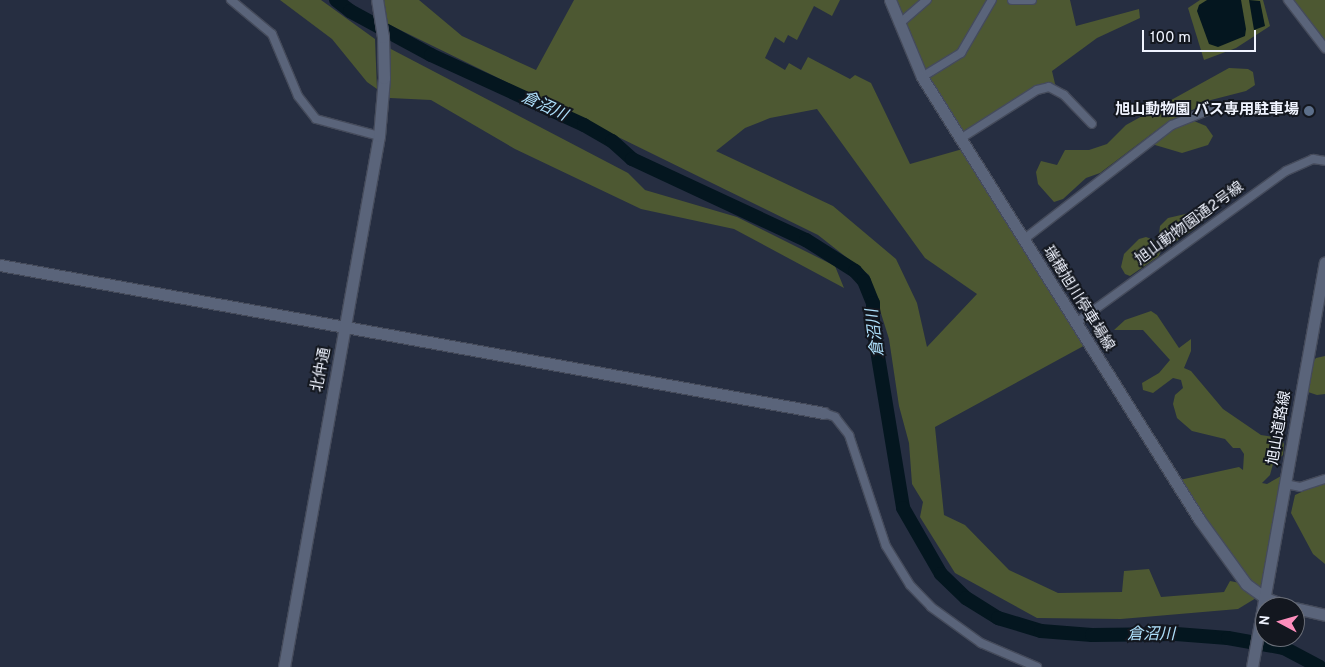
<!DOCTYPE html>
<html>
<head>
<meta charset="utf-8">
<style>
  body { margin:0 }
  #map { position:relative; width:1325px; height:667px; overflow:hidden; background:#262e41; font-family:Overpass,"Noto Sans JP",sans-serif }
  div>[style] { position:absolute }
  .green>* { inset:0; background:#4d5832 }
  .water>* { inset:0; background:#04161f }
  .river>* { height:14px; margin:-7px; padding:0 7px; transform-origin:7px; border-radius:7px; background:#04161f }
  .roads { filter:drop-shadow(1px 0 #454b5b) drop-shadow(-1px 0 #454b5b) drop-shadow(0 1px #454b5b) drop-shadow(0 -1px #454b5b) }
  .street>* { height:8px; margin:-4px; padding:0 4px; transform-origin:4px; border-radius:4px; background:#5a647a }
  .secondary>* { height:11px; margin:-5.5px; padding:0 5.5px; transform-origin:5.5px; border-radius:5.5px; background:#5a647a }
  .dots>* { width:14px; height:14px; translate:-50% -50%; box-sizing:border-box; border:2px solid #13171f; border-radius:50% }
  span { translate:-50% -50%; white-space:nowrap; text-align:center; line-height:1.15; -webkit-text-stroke:4px #13171f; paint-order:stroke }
  .poi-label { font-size:15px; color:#f0f4ff; font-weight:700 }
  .right { translate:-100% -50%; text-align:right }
  .street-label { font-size:15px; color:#f0f4ff }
  .water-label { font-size:16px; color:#aee0fb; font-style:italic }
  .north { position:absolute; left:1255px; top:597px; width:50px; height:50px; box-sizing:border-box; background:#13171f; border:1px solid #6b6f79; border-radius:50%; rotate:276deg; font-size:14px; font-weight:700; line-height:20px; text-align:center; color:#f0f4ff }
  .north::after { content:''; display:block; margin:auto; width:18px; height:22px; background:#fe8ebd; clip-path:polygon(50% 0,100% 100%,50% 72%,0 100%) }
  .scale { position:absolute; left:1142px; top:30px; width:114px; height:22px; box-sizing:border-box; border:2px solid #f0f4ff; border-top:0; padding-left:6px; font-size:15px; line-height:18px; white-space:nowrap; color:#f0f4ff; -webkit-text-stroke:4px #13171f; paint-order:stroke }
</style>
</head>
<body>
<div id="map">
  <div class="green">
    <div style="clip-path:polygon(280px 0,321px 0,375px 39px,377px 89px,367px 82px,332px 39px)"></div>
    <div style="clip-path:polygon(evenodd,384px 0,419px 0,462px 36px,536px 70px,574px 0,840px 0,832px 16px,814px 6px,797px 40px,788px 35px,784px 43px,775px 37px,765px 58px,785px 70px,789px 63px,801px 70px,808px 57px,850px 79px,855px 75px,871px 83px,910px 164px,966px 148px,1089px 343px,935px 427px,944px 515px,965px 525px,1009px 570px,1058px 593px,1122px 592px,1124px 571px,1149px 569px,1161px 597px,1224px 592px,1230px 581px,1245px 584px,1175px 481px,1239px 467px,1243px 470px,1244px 454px,1240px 448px,1233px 448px,1225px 439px,1192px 431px,1177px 418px,1173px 404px,1175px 395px,1183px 388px,1181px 380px,1173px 378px,1153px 393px,1143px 390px,1142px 383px,1159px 373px,1170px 360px,1143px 330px,1114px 330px,1125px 320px,1151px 311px,1157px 315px,1179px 348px,1191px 339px,1191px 351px,1184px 368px,1191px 371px,1223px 409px,1261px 435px,1281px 438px,1284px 444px,1283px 455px,1273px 464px,1270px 475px,1262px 483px,1267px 484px,1288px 472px,1261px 595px,1238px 609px,1121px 619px,1037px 618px,955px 573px,920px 517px,923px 502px,912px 484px,909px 443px,899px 406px,889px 339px,869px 275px,818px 235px,388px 24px,384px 0,817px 109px,925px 258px,977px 294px,927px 347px,917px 303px,896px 259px,833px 206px,716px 151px,745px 128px,770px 118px,817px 109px)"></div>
    <div style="clip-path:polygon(890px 0,1070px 0,1076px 26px,1139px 9px,1140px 18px,1097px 38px,1052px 71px,1056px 88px,1049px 87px,960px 139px,922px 77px)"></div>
    <div style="clip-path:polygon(1200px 0,1263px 0,1270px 26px,1236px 48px,1204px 60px,1188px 8px)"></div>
    <div style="clip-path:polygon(1292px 0,1325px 0,1325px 42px)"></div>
    <div style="clip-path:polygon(389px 48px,628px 173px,645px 190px,737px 217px,835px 266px,844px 288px,734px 229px,641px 209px,515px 149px,431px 100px,390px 98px,385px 95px)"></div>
    <div style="clip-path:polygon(1229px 68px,1248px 69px,1253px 72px,1255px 85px,1246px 91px,1211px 100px,1162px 126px,1100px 173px,1086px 178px,1063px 199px,1054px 202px,1038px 184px,1036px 172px,1041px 161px,1057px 165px,1065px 150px,1089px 150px,1107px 144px,1126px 125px)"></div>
    <div style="clip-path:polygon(1194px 121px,1206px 126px,1213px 136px,1208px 145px,1182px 153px,1155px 145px,1154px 141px,1175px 127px)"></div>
    <div style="clip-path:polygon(1194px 212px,1202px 220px,1193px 230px,1169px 246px,1164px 243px,1159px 234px,1160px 226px,1168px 218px)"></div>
    <div style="clip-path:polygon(1146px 237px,1154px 240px,1161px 250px,1159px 256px,1130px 276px,1125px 274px,1121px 267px,1124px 254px,1139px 239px)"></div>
    <div style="clip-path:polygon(1325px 356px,1325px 394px,1317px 395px,1308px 392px,1307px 381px,1312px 363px,1316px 358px)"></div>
    <div style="clip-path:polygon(1325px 477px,1325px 564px,1313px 554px,1291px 513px,1295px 495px,1323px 482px)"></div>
  </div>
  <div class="water">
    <div style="clip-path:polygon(1207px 0,1241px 0,1246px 29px,1245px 36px,1218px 47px,1209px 44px,1197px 11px,1199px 5px)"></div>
    <div style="clip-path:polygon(1249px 0,1260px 1px,1265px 26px,1254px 30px)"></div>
  </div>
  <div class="river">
    <div style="left:336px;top:0;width:18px;rotate:38deg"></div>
    <div style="left:350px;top:11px;width:92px;rotate:28.5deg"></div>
    <div style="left:431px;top:55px;width:168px;rotate:24.6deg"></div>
    <div style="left:584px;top:125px;width:32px;rotate:30deg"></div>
    <div style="left:612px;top:141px;width:27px;rotate:42deg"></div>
    <div style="left:632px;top:159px;width:192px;rotate:25deg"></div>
    <div style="left:806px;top:240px;width:58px;rotate:32.3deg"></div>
    <div style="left:855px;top:271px;width:13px;rotate:48deg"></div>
    <div style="left:864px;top:281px;width:24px;rotate:68deg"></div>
    <div style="left:873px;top:303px;width:23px;rotate:90deg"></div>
    <div style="left:873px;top:326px;width:184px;rotate:80.6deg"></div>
    <div style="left:903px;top:508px;width:76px;rotate:60.1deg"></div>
    <div style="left:941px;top:574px;width:35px;rotate:44deg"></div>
    <div style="left:966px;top:598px;width:38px;rotate:32deg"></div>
    <div style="left:998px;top:618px;width:45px;rotate:16.8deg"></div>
    <div style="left:1041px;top:631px;width:51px;rotate:4.5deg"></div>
    <div style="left:1092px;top:635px;width:84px;rotate:-0.7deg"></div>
    <div style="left:1176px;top:634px;width:52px;rotate:4.4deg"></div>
    <div style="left:1228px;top:638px;width:57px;rotate:10.1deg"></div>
    <div style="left:1284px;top:648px;width:40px;rotate:28deg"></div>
  </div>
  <div class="roads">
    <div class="street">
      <div style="left:231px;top:0;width:53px;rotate:39.7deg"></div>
      <div style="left:272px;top:34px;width:67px;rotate:67.2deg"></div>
      <div style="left:298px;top:96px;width:29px;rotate:52deg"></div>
      <div style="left:316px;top:119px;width:65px;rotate:15.1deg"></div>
      <div style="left:1012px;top:0;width:20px"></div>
      <div style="left:1288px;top:0;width:61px;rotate:52.4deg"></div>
      <div style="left:899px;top:24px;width:37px;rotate:-41deg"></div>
      <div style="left:922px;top:77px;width:46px;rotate:-31.6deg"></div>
      <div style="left:961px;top:53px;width:61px;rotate:-59.7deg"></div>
      <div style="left:960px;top:139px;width:91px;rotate:-32.5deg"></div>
      <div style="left:1037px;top:90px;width:12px;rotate:-14deg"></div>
      <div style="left:1049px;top:87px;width:17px;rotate:28deg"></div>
      <div style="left:1064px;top:95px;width:40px;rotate:46deg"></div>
      <div style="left:1023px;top:240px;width:188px;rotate:-37.7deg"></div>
      <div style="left:1172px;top:125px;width:43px;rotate:-21.8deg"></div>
      <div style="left:1076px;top:323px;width:259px;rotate:-35.9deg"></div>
      <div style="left:1286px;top:171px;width:30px;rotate:-24deg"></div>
      <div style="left:1313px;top:159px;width:12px;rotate:9deg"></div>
      <div style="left:824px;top:413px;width:12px;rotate:20deg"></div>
      <div style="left:835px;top:417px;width:23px;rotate:52deg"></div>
      <div style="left:849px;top:435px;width:117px;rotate:71.6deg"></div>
      <div style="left:886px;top:546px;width:46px;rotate:58.4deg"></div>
      <div style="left:910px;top:585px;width:30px;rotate:46deg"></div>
      <div style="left:931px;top:607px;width:62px;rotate:35.8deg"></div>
      <div style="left:981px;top:643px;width:61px;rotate:23.2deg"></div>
      <div style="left:1285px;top:484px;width:15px;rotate:11deg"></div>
      <div style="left:1300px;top:487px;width:26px;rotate:-18deg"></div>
    </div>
    <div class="secondary">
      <div style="left:890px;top:0;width:83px;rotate:67.4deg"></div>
      <div style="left:922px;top:77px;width:522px;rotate:57.92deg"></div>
      <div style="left:1199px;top:519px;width:80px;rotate:54.1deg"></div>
      <div style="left:1246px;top:584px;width:24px;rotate:36deg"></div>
      <div style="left:1265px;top:598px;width:27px;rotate:20deg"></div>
      <div style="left:0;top:265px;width:837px;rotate:10.18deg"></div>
      <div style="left:1295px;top:608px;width:31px;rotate:13deg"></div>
      <div style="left:284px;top:667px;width:539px;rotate:-79.86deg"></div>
      <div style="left:379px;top:136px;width:58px;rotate:-85.1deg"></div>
      <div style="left:384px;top:78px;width:41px;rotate:-91.4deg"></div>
      <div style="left:383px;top:37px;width:37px;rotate:-99deg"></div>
      <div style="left:1252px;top:667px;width:411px;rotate:-79.8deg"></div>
    </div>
  </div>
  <div class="dots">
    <div style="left:1309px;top:111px;background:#5c6f8a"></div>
  </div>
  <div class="poi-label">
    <span class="right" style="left:1299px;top:111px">旭山動物園 バス専用駐車場</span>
  </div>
  <div class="street-label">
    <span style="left:1190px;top:224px;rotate:-36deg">旭山動物園通2号線</span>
    <span style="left:1078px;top:299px;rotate:58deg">瑞穂旭川停車場線</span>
    <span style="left:322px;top:370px;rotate:-79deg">北仲通</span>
    <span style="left:1280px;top:428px;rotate:-80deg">旭山道路線</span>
  </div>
  <div class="water-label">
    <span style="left:544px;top:107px;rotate:25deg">倉沼川</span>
    <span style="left:876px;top:333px;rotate:-97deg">倉沼川</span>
    <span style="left:1151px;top:635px">倉沼川</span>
  </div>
  <div class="north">N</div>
  <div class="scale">100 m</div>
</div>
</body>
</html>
